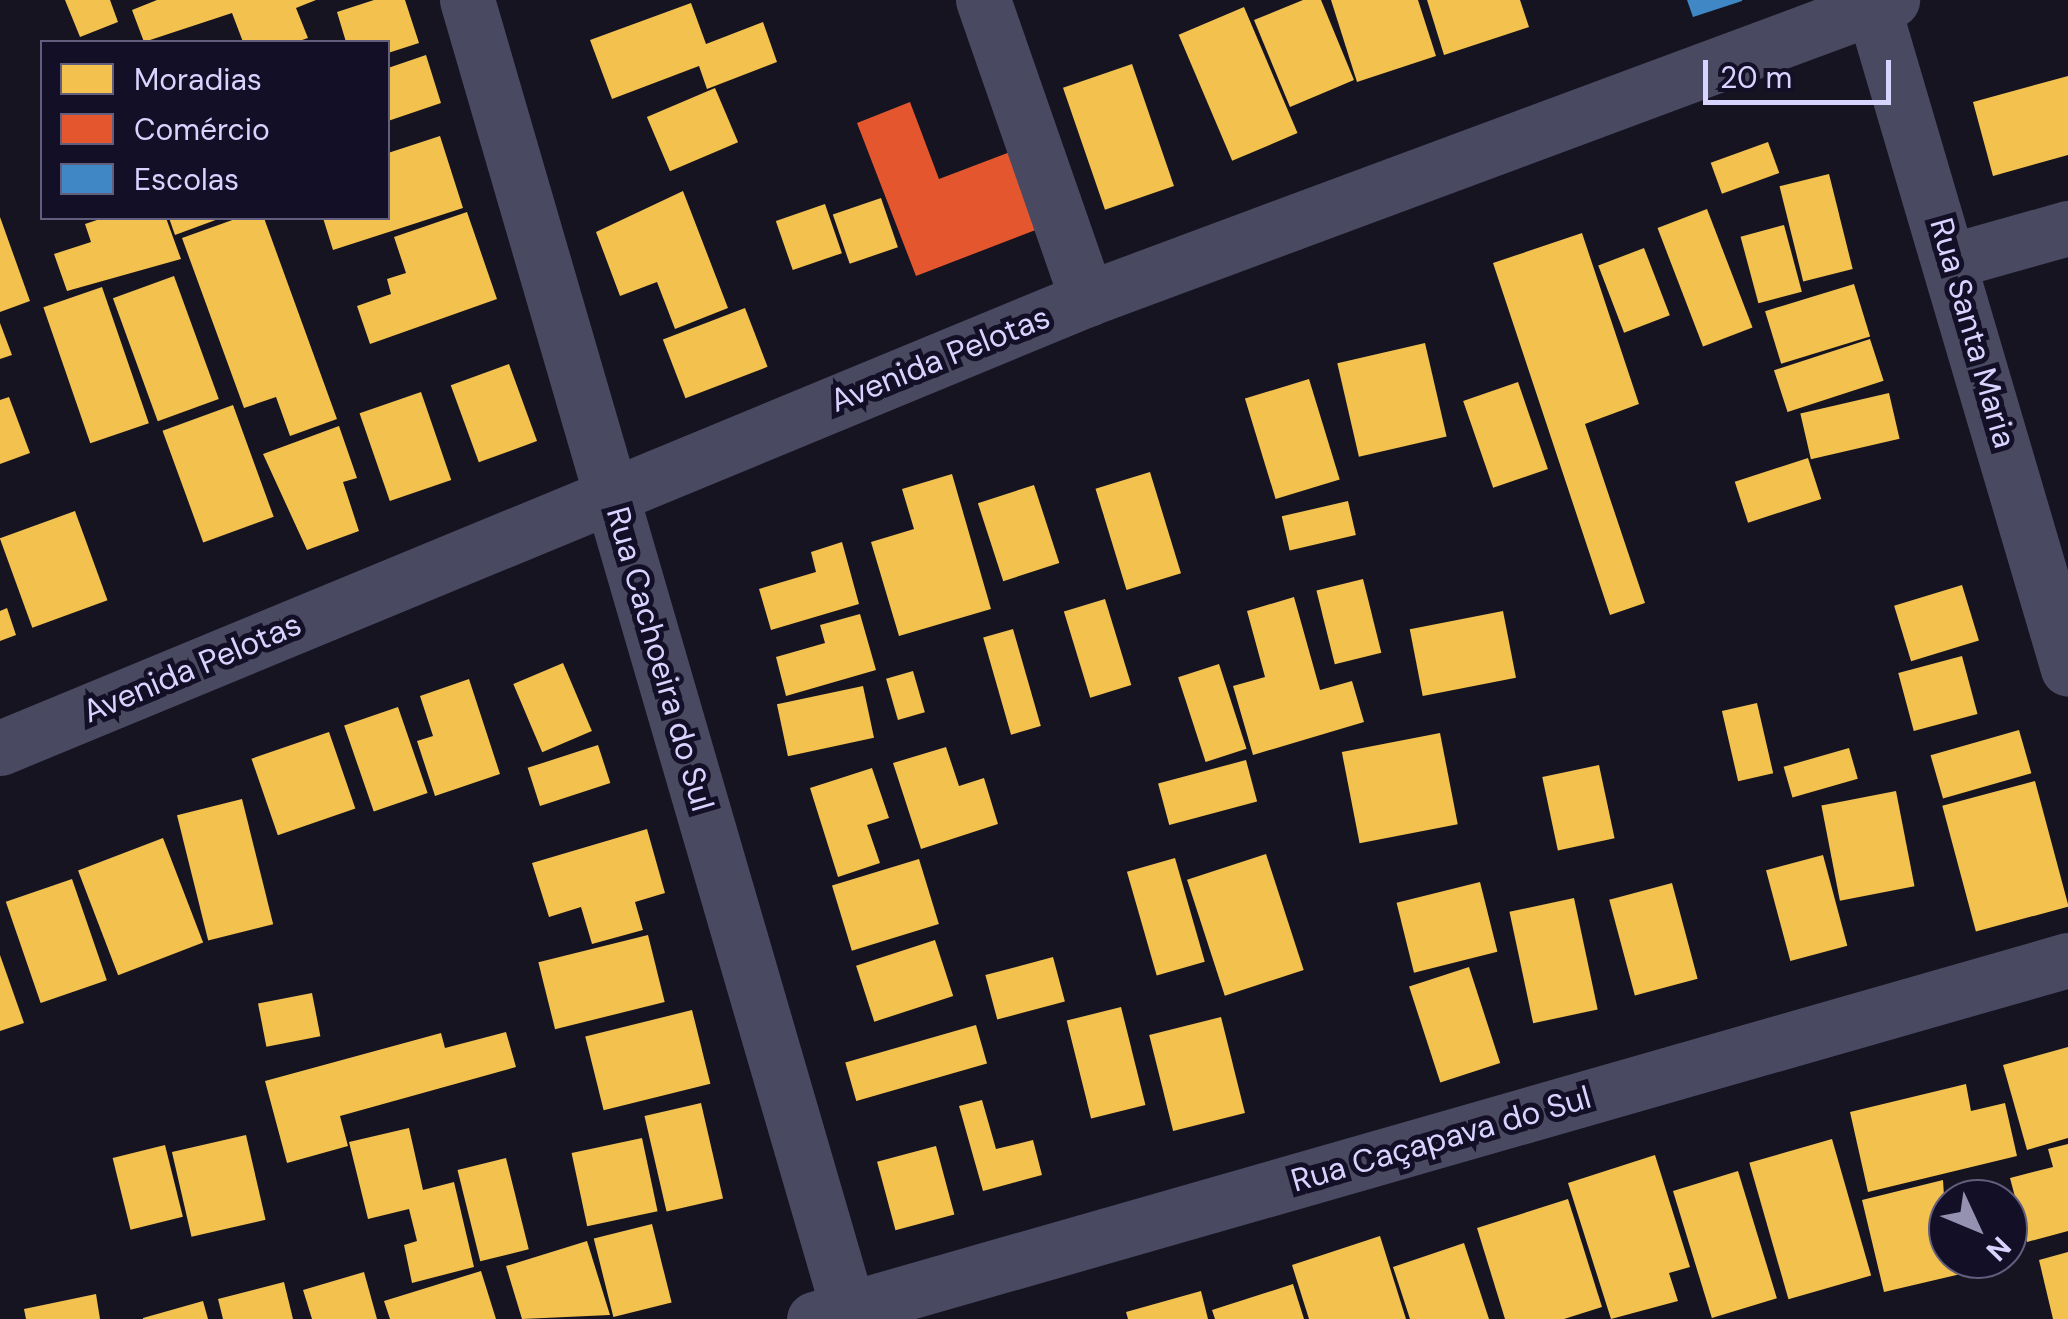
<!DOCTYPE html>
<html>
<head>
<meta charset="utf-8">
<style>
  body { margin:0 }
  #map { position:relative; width:2068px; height:1319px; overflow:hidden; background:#161421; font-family:"DM Sans",sans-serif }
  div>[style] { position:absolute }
  .homes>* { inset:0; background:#f2c14e; transform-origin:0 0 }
  .shops>* { inset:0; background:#e4572e }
  .schools>* { inset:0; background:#3f88c5 }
  .minor>* { height:55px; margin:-27.5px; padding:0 27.5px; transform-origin:27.5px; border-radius:27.5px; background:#4a4962 }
  .tertiary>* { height:55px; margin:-27.5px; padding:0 27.5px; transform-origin:27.5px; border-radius:27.5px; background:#4a4962 }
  span { translate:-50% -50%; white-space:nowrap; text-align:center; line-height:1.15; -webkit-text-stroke:10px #130f26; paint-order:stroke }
  .street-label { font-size:32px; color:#d9d4ff }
  .legend { position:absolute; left:40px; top:40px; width:350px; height:180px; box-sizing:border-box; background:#130f26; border:2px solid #625e7d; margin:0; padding:12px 18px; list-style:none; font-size:30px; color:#d9d4ff }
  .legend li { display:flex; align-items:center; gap:20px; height:50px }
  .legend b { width:50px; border:2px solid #625e7d }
  .north { position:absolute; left:1928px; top:1179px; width:100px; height:100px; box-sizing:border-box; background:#130f26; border:2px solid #625e7d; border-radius:50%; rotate:134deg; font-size:28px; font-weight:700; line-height:40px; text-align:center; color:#d9d4ff }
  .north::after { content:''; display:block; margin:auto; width:35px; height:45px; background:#9591b1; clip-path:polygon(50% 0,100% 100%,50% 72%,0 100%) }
  .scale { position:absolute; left:1703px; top:60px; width:188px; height:45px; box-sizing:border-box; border:5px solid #d9d4ff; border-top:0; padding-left:12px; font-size:30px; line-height:35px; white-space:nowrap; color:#d9d4ff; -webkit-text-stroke:8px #130f26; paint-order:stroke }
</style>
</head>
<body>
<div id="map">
  <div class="homes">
    <div style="clip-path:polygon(65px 0,110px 0,118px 22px,80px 37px)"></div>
    <div style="clip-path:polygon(157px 0,316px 0,296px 8px,308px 38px,296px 42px,243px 42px,232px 13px,144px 42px,132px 10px)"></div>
    <div style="clip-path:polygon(374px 0,405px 0,419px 43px,388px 53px,388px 42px,346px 42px,337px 12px)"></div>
    <div style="clip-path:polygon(1303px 0,1321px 0,1354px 80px,1290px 107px,1254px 20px)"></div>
    <div style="clip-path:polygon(1331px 0,1418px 0,1436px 56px,1357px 82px)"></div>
    <div style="clip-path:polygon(1427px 0,1520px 0,1529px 27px,1444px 55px)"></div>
    <div style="clip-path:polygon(691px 3px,706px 44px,763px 22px,777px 62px,707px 89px,699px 66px,612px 99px,590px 40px)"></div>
    <div style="left:1244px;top:7px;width:137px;height:71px;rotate:67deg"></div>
    <div style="clip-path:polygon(426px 55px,441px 103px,388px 121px,388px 68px)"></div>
    <div style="left:1132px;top:64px;width:129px;height:73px;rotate:71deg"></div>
    <div style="clip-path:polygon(2068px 76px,2068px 155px,1993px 176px,1973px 102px)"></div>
    <div style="left:715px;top:88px;width:59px;height:74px;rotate:67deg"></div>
    <div style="clip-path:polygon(440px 136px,463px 208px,333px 250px,323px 218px,388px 218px,388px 153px)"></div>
    <div style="left:1768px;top:142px;width:33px;height:61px;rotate:70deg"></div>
    <div style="left:1829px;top:174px;width:98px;height:51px;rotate:76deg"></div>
    <div style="clip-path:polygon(683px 191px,728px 308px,675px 329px,657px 282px,620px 296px,596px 232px)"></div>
    <div style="left:881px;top:198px;width:52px;height:51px;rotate:71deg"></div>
    <div style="left:825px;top:204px;width:52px;height:52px;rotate:71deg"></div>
    <div style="left:1707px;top:209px;width:127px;height:53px;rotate:69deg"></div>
    <div style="clip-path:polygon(467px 212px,497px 299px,370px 344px,357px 306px,391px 294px,387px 279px,406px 273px,394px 237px)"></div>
    <div style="clip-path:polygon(0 217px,30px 301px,0 312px)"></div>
    <div style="clip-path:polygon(103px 218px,166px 218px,181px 259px,67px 291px,54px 254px,91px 242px,85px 224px)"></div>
    <div style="clip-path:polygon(169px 218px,221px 218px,175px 235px)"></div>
    <div style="clip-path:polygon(238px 218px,264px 218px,337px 419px,290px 436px,276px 397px,244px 408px,182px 238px)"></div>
    <div style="left:1784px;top:225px;width:69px;height:45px;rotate:75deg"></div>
    <div style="clip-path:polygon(1582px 233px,1639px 404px,1585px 424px,1645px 603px,1610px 615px,1493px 263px)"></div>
    <div style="left:1644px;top:248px;width:72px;height:49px;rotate:69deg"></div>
    <div style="left:174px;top:276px;width:131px;height:65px;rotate:70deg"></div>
    <div style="left:1854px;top:284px;width:55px;height:93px;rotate:73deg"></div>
    <div style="left:102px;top:287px;width:144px;height:62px;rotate:71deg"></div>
    <div style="left:745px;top:308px;width:63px;height:88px;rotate:69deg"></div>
    <div style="clip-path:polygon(0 323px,12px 355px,0 359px)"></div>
    <div style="left:1870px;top:339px;width:44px;height:101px;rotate:72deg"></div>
    <div style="left:1425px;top:343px;width:96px;height:90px;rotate:77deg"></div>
    <div style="left:509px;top:364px;width:82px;height:62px;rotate:70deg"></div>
    <div style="left:1309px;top:379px;width:105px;height:67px;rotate:73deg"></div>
    <div style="left:1518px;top:382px;width:92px;height:58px;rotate:71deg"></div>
    <div style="left:421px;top:392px;width:93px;height:65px;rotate:71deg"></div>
    <div style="left:1889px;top:393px;width:47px;height:91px;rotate:77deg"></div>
    <div style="clip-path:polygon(9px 397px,30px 453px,0 464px,0 400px)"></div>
    <div style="left:233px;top:405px;width:119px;height:75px;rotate:70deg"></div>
    <div style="clip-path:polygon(339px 426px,357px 478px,343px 482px,359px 531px,307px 550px,263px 454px)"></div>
    <div style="left:1808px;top:458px;width:43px;height:77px;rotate:72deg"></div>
    <div style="left:1150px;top:472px;width:106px;height:57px;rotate:73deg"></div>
    <div style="clip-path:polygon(952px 474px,991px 609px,899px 636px,871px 542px,914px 529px,902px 489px)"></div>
    <div style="left:1034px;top:485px;width:82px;height:59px;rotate:72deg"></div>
    <div style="left:1348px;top:501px;width:35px;height:68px;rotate:77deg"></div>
    <div style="left:75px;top:511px;width:95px;height:80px;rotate:70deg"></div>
    <div style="clip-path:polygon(842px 542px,859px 604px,771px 630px,759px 589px,816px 572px,811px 552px)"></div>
    <div style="left:1363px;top:579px;width:76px;height:48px;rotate:76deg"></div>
    <div style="left:1962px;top:585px;width:58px;height:71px;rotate:73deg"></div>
    <div style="clip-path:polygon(1294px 597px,1320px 690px,1352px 681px,1364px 722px,1253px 755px,1233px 686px,1265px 677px,1247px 611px)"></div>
    <div style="left:1105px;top:599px;width:90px;height:43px;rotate:73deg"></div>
    <div style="clip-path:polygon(7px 608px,16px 635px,0 641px,0 611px)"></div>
    <div style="left:1503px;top:611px;width:68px;height:95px;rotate:79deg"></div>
    <div style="clip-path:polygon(860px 614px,876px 670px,786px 696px,776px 657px,825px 643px,820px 625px)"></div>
    <div style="left:1013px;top:629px;width:101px;height:31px;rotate:74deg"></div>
    <div style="left:1962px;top:656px;width:60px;height:66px;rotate:75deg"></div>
    <div style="left:563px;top:663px;width:74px;height:54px;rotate:67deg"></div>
    <div style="left:1219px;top:664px;width:89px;height:43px;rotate:72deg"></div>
    <div style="left:913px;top:671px;width:43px;height:28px;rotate:74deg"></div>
    <div style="clip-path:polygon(469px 679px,500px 774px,435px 796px,417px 741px,433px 736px,420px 696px)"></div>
    <div style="left:863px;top:686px;width:53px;height:88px;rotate:78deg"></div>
    <div style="left:1757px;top:703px;width:72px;height:36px;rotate:77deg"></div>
    <div style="left:398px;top:707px;width:91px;height:57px;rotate:71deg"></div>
    <div style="left:2019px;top:730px;width:45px;height:92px;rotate:74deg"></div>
    <div style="left:329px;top:732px;width:81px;height:82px;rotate:71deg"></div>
    <div style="left:1440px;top:733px;width:93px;height:100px;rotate:79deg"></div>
    <div style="left:598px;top:745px;width:40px;height:74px;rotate:72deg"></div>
    <div style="clip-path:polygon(946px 747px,959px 786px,984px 778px,998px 824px,921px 849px,893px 763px)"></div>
    <div style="left:1849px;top:748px;width:32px;height:68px;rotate:74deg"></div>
    <div style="left:1246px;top:760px;width:43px;height:91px;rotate:75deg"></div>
    <div style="left:1599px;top:765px;width:75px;height:58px;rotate:78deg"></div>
    <div style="clip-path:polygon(872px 768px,889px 818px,867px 825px,880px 863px,838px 877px,810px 788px)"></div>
    <div style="left:2035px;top:781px;width:130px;height:96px;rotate:75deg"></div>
    <div style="left:1896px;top:791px;width:97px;height:76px;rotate:79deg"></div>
    <div style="left:242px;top:799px;width:129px;height:67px;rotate:76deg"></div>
    <div style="clip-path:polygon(647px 829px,665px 893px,635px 902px,643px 930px,592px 944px,581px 907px,549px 917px,532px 863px)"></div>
    <div style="left:163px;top:838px;width:112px;height:91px;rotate:69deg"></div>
    <div style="left:1266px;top:854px;width:122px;height:83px;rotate:72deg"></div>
    <div style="left:1823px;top:855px;width:94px;height:59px;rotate:75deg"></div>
    <div style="left:1175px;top:858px;width:108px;height:50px;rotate:74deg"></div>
    <div style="left:919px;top:859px;width:68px;height:91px;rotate:73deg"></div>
    <div style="left:72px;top:879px;width:107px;height:70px;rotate:71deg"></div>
    <div style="left:1480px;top:882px;width:72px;height:86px;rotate:76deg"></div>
    <div style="left:1672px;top:883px;width:99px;height:65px;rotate:75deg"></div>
    <div style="left:1574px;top:898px;width:114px;height:66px;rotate:78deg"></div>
    <div style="left:648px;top:935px;width:69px;height:113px;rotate:76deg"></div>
    <div style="left:935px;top:940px;width:59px;height:83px;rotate:72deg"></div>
    <div style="clip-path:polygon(0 955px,24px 1023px,0 1031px)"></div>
    <div style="left:1053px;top:957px;width:46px;height:70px;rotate:75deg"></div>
    <div style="left:1469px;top:967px;width:101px;height:63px;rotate:72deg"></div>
    <div style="left:312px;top:993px;width:44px;height:55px;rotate:79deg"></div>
    <div style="left:1121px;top:1007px;width:101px;height:56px;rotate:76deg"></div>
    <div style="left:692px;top:1010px;width:76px;height:110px;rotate:76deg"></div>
    <div style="left:1221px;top:1017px;width:99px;height:74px;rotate:76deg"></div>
    <div style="left:976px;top:1025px;width:40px;height:136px;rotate:74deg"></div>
    <div style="clip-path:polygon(506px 1032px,516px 1067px,340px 1116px,348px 1146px,287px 1163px,265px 1081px,441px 1033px,445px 1048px)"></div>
    <div style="clip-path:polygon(2068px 1047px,2068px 1138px,2027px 1150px,2003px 1065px)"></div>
    <div style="clip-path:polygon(1966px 1084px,1971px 1111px,2005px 1103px,2017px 1156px,1868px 1192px,1850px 1112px)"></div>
    <div style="clip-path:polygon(982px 1100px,996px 1149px,1033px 1140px,1042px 1175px,983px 1191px,959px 1106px)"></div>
    <div style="left:701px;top:1103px;width:98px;height:58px;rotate:77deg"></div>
    <div style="clip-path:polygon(409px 1128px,423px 1190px,454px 1182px,474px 1267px,412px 1283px,404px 1245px,417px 1241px,409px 1209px,368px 1219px,349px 1142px)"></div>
    <div style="left:246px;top:1135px;width:87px;height:76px;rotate:77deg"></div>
    <div style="left:642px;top:1138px;width:75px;height:72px;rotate:78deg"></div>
    <div style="left:1832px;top:1139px;width:142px;height:86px;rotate:74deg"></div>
    <div style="clip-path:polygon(2068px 1144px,2068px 1231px,2027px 1242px,2010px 1178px,2053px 1167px,2048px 1149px)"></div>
    <div style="left:165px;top:1145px;width:74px;height:54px;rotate:76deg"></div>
    <div style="left:936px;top:1146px;width:71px;height:61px;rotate:75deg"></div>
    <div style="clip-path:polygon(1655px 1155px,1690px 1267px,1669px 1273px,1678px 1301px,1611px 1319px,1568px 1183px)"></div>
    <div style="left:506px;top:1158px;width:94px;height:50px;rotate:76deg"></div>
    <div style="left:1738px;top:1171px;width:133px;height:68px;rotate:73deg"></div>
    <div style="clip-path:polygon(1943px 1180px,1948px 1259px,1961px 1259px,1965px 1273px,1884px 1292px,1862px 1200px)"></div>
    <div style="clip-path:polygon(1568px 1199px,1602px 1307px,1564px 1319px,1505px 1319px,1477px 1228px)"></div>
    <div style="left:652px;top:1224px;width:81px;height:60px;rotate:76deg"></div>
    <div style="clip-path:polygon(1380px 1236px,1406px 1319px,1309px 1319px,1292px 1265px)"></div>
    <div style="clip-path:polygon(587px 1241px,610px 1315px,522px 1319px,506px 1266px)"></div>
    <div style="clip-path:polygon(1464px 1243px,1489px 1319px,1410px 1319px,1393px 1267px)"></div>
    <div style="clip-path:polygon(2068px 1252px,2068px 1319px,2053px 1319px,2039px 1260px)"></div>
    <div style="clip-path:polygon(481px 1271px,496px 1319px,390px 1319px,384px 1301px)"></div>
    <div style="clip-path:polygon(364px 1272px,377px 1319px,312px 1319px,303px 1290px)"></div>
    <div style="clip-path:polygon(284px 1282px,293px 1319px,223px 1319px,218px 1299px)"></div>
    <div style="clip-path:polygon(1293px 1284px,1304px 1319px,1215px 1319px,1212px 1310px)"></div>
    <div style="clip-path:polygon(1201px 1291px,1208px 1319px,1128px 1319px,1126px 1312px)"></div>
    <div style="clip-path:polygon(96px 1294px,100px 1319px,26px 1319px,24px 1309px)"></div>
    <div style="clip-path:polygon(203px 1301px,208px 1319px,143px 1319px,143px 1318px)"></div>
  </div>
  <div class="shops">
    <div style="clip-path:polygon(910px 102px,939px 179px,1018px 149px,1046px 226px,916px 276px,857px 123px)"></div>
  </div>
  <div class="schools">
    <div style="clip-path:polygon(1687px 0,1742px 0,1742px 1px,1693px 17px)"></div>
  </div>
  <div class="minor">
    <div style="left:467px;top:0;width:1374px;rotate:73.77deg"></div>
    <div style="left:983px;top:0;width:317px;rotate:70.8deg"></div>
    <div style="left:1871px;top:0;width:697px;rotate:73.59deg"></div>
    <div style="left:1954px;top:260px;width:118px;rotate:-15.7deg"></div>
    <div style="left:814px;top:1319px;width:1304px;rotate:-15.98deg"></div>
  </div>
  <div class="tertiary">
    <div style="left:0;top:748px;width:1176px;rotate:-22.44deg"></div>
    <div style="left:1087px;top:299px;width:859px;rotate:-20.38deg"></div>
  </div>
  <div class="street-label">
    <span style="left:1973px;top:333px;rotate:74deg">Rua Santa Maria</span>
    <span style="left:940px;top:359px;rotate:-22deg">Avenida Pelotas</span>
    <span style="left:660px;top:659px;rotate:74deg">Rua Cachoeira do Sul</span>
    <span style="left:192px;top:668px;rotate:-23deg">Avenida Pelotas</span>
    <span style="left:1441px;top:1139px;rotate:-16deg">Rua Caçapava do Sul</span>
  </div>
  <ul class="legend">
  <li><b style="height:28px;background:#f2c14e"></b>Moradias</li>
  <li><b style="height:28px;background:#e4572e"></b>Comércio</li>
  <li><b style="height:28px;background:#3f88c5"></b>Escolas</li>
  </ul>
  <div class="north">N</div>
  <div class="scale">20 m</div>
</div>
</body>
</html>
